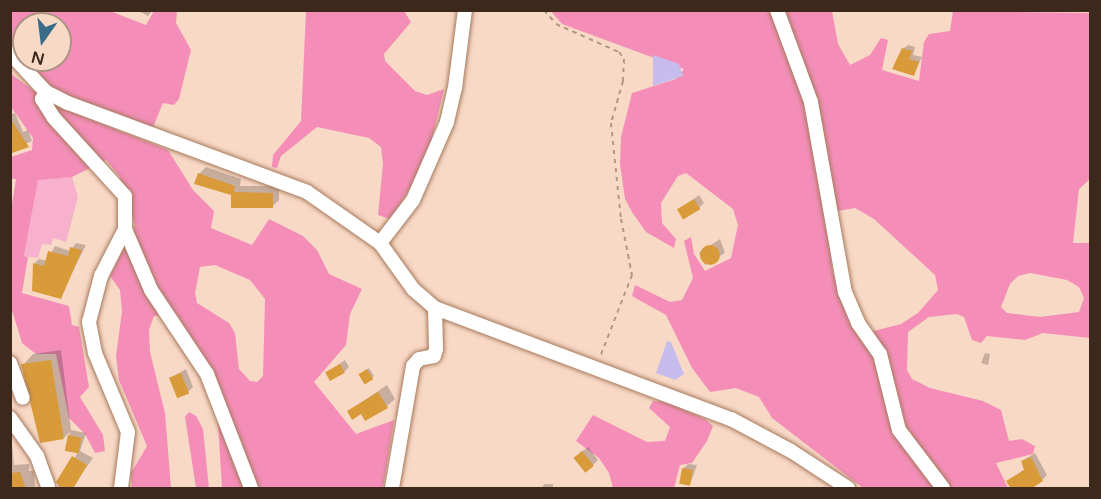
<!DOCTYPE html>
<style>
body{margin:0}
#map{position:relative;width:1101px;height:499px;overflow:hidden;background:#f8d9c6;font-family:"Varela Round",sans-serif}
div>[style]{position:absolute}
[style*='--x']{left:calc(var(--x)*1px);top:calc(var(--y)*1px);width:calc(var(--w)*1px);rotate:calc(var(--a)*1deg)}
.green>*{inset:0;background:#f7b1cc}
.forest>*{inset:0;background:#f48eb8}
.water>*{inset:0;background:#c7bdec}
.shadow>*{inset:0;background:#0003}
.building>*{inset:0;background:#d99b3a;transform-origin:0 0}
.round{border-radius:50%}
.path>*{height:2px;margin-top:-1px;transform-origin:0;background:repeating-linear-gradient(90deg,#b29786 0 4.5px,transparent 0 9px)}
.roads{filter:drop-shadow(0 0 2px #a6795b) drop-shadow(0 0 2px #a6795b)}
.minor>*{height:14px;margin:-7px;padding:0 7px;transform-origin:7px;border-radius:7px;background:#fff}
span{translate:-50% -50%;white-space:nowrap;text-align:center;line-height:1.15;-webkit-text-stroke:4.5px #f8d9c6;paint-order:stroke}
.frame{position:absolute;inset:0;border:12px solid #3c291c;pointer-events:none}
.north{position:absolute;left:12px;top:12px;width:60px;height:60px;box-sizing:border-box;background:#f8d9c6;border:2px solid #ad9382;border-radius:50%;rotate:194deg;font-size:16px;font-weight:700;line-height:24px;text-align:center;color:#3c291c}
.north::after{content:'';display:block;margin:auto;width:21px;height:27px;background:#386c89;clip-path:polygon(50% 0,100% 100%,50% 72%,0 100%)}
</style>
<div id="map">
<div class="green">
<div style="clip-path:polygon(72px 177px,78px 197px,66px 242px,53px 238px,51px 245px,42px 244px,38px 258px,24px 256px,38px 179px)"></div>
</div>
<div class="forest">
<div style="clip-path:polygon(evenodd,550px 10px,832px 11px,838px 44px,850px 65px,870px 55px,881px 38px,888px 40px,882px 70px,919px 81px,924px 42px,929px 34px,950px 31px,953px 11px,1090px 13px,1090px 179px,1079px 189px,1073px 243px,1090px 243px,1090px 338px,1043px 333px,1025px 340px,987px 336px,981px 343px,972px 340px,964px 317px,957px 314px,929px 317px,908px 332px,907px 370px,912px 379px,930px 388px,983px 401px,1001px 410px,1009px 441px,1022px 439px,1035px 446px,1033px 454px,996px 463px,1008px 488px,863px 488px,772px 418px,759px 397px,736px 388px,710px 392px,692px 368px,666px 315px,632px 296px,635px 285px,670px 302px,682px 300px,693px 278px,684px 241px,691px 237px,694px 254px,705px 271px,731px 258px,738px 225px,733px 209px,686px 173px,678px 176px,661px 203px,662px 223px,676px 239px,674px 248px,646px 232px,632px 212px,625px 199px,620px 164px,621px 137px,632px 93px,676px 79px,684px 69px,562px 24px,550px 10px,855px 208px,874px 219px,935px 275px,938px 290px,918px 313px,901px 324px,862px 334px,841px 301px,832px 268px,826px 213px,855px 208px,550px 10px,1030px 273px,1067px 280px,1079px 287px,1084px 298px,1079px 312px,1040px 317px,1007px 313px,1001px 307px,1010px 284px,1018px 276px,1030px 273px)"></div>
<div style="clip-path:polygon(evenodd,10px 11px,110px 11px,146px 25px,154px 11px,177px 11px,176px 23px,191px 50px,179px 99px,174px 105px,163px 103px,153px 127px,82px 104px,33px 76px,11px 39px,10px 11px,24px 24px,60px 24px,60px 60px,24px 60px,24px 24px)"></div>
<div style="clip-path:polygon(306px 11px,404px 11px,411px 22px,384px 54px,385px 61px,415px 91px,427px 95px,444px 89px,426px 164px,390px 219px,378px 215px,383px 164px,381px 147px,369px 138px,317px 127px,281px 156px,277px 168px,272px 167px,273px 155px,301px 121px)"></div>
<div style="clip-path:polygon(evenodd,11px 74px,52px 104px,168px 150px,193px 190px,214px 211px,211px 228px,252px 245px,269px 219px,303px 236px,317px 250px,329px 274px,362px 289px,350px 314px,346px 345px,314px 382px,356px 434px,394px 420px,383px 488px,222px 488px,218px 424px,230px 417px,173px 314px,154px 316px,149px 330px,150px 352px,165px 413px,171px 488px,132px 488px,131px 473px,147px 446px,119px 380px,116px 356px,122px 311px,120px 290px,110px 276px,135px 225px,120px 177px,106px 160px,72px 177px,38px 180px,24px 256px,28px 257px,22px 293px,69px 306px,72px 325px,79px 327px,89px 387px,80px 397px,103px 435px,105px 451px,95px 453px,85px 434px,69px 418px,56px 354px,36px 354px,22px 343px,11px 307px,10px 217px,16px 179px,11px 179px,11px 157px,32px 150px,33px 138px,11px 107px,11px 74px,215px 265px,250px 280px,265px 299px,263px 376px,257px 382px,250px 381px,239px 369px,235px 333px,229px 323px,197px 303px,195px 293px,200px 267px,215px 265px)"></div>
<div style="clip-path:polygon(653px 401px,666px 402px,705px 419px,713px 426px,707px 441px,692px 463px,680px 465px,674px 488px,613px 488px,609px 473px,599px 458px,576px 441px,593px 415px,647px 442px,665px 441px,670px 427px,649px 408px)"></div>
<div style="clip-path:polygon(189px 412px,196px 416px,203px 429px,209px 488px,196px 488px,185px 417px)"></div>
</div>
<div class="water">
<div style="clip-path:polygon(653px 55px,679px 64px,683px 76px,653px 86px)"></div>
<div style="clip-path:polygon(667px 341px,671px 342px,684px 374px,675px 380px,656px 373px)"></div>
</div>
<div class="shadow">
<div style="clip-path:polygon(137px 10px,153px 10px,148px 16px)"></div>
<div style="clip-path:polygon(908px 45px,915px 47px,913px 55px,922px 57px,914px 74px,903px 49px)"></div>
<div style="clip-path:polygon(15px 113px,23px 132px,28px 130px,32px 141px,10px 151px,10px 114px)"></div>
<div style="clip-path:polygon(206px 167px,241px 179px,240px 186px,279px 186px,279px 200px,272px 207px,232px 194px,199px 174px)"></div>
<div style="clip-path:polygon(699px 195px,704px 203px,699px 208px,679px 210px)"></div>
<div style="clip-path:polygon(720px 239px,725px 253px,705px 265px,699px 253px)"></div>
<div style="clip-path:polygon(76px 243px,86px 245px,60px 297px,35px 263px,39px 259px,47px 261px,55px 246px,70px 251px)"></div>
<div style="clip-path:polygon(61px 350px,71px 430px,86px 433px,80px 451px,93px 458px,72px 488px,57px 488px,78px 452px,66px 450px,70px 432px,64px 438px,23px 365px,33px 354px)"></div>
<div style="clip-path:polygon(985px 353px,990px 354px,988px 365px,981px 363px)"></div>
<div style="clip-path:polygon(345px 360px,349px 367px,344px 372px,327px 373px)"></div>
<div style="clip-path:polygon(369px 368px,374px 376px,372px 378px,362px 373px)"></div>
<div style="clip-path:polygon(186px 369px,193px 387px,188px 392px,170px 378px)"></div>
<div style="clip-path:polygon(387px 385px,395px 399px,387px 406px,349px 411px)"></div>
<div style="clip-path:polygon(10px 422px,14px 465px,29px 464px,29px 471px,34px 471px,35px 488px,10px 488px)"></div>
<div style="clip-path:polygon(588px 447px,598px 460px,593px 465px,580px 453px)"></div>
<div style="clip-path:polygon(1035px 453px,1047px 475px,1042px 480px,1008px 481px,1025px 469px,1022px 461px)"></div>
<div style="clip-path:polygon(688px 464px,697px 465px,690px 484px,683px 469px)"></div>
<div style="clip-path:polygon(545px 484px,553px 484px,553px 488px,541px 488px)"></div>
</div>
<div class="building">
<div style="clip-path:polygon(902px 48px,912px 51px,909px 59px,919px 62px,914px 76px,892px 69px)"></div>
<div style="clip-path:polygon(10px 118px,29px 147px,12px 153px,10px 148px)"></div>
<div style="clip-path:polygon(198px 173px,235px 186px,234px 192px,273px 193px,273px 208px,231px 208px,231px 195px,194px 184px)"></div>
<div style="left:694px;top:199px;width:12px;height:20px;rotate:59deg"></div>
<div class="round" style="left:700px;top:245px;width:20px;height:20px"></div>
<div style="clip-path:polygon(70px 247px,82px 250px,61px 299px,32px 291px,33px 263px,44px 266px,48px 251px,68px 256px)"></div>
<div style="clip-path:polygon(51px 360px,64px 439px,40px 443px,21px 364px)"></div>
<div style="left:340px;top:364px;width:10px;height:17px;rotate:61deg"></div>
<div style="left:367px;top:369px;width:12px;height:10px;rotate:59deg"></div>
<div style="left:181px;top:373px;width:22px;height:13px;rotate:68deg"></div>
<div style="clip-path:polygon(378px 392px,388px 408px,365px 421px,361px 414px,352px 420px,347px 411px)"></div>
<div style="left:68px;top:435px;width:14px;height:16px;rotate:12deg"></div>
<div style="left:582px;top:451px;width:19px;height:11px;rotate:51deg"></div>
<div style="clip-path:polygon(72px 456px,87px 465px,73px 489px,62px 489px,56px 482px)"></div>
<div style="clip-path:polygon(1031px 457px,1043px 481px,1031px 489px,1011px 489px,1006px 481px,1024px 470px,1021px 461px)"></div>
<div style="left:682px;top:468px;width:11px;height:16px;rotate:10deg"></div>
<div style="clip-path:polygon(20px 472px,26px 489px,10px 489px,10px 473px)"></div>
</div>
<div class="path">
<div style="--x:544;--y:10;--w:18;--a:49"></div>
<div style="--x:556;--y:24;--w:69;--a:24"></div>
<div style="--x:619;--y:52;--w:9;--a:54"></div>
<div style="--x:624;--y:59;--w:22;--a:93"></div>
<div style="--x:623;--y:81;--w:44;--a:105.9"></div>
<div style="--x:611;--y:123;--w:97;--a:84.1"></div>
<div style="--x:621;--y:219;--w:57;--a:78.9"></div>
<div style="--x:632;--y:275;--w:88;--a:111.3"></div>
</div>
<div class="roads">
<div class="minor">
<div style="--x:777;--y:10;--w:98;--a:69.7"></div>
<div style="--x:811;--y:102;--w:193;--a:79.9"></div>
<div style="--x:845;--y:292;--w:34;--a:67"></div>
<div style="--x:858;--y:323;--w:38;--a:55"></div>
<div style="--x:880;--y:354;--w:78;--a:76"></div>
<div style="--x:899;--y:430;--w:73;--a:52.8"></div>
<div style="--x:10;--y:53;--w:53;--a:47.3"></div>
<div style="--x:46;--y:92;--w:25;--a:27"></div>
<div style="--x:68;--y:103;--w:255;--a:20.4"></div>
<div style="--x:307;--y:192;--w:89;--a:34.9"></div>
<div style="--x:380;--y:243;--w:57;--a:54.3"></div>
<div style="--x:413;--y:289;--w:29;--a:41"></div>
<div style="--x:435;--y:308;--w:316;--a:20.6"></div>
<div style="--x:731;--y:419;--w:68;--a:28.1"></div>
<div style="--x:791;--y:451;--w:68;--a:33"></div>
<div style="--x:46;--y:92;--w:8;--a:120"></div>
<div style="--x:42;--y:99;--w:22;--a:58"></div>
<div style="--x:54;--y:118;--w:105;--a:47.7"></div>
<div style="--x:125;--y:196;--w:33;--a:90"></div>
<div style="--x:125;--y:229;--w:66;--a:66.9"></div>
<div style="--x:151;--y:290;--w:101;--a:56.3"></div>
<div style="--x:207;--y:374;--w:122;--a:68.9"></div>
<div style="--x:380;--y:243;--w:54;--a:-52.5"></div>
<div style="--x:413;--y:200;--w:85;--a:-66.4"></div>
<div style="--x:447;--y:122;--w:35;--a:-77"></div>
<div style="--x:455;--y:88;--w:79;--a:-82.7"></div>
<div style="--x:10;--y:363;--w:37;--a:70"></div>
<div style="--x:10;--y:418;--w:47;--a:54.6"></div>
<div style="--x:37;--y:456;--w:32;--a:70"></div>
<div style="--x:121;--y:488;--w:56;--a:-82.9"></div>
<div style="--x:128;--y:432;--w:86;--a:-112.7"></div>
<div style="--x:95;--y:353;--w:32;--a:-101"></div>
<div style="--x:89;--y:322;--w:48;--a:-75.4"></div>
<div style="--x:101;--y:276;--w:53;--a:-62.9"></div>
<div style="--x:392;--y:488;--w:124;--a:-80.2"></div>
<div style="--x:413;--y:366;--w:9;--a:-49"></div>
<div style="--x:419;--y:359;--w:15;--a:-11"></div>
<div style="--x:434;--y:356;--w:7;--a:-74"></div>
<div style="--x:436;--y:349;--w:41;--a:-91.4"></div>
</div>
</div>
<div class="frame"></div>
<div class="north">N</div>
</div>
